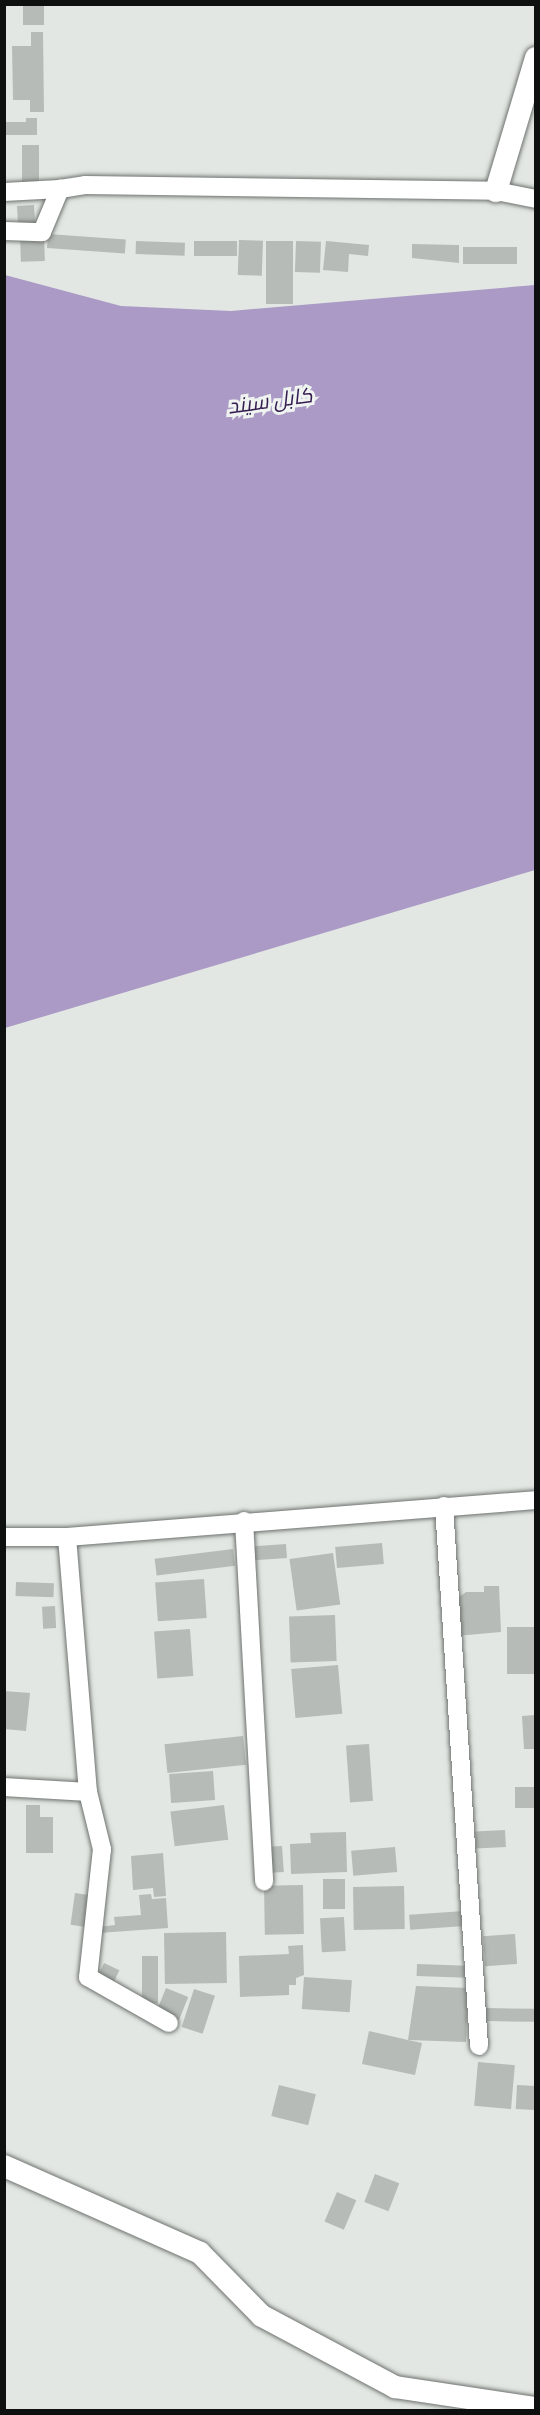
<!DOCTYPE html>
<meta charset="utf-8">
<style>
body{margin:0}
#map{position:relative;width:540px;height:2415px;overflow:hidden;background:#e2e7e3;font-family:"Roboto Condensed",Cairo,sans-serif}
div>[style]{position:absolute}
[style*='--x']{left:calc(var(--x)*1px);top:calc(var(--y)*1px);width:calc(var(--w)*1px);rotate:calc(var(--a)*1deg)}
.water>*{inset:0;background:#aa9ac5}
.building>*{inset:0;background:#b6bbb7;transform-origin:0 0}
.roads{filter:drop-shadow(0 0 2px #6e726f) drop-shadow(0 0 2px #6e726f)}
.minor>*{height:18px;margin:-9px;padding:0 9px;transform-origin:9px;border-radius:9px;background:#fff}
.tertiary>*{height:22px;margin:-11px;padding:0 11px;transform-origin:11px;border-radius:11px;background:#fff}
span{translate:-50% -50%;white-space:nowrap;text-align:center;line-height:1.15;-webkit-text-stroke:6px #eff4f0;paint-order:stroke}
.water-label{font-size:21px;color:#351d52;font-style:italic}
.frame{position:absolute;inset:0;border:6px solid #0e100f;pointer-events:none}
</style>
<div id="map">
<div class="water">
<div style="clip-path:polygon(5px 275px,121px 306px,231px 311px,535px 285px,535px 870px,5px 1028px)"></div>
</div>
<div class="building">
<div style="left:23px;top:4px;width:21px;height:21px"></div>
<div style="clip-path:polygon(31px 32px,43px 32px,44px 112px,30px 112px,30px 100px,13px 100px,12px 46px,31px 46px)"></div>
<div style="clip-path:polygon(26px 118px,37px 118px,37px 135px,4px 135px,4px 122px,26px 122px)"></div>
<div style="left:22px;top:145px;width:17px;height:40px"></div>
<div style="left:34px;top:205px;width:18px;height:17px;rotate:87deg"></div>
<div style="left:48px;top:234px;width:78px;height:14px;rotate:4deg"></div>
<div style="left:44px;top:236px;width:25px;height:24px;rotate:88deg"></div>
<div style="left:239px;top:240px;width:24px;height:35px;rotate:2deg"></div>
<div style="left:136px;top:241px;width:49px;height:13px;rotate:2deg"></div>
<div style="left:194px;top:241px;width:43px;height:15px"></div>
<div style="left:266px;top:241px;width:27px;height:63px"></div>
<div style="left:296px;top:241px;width:25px;height:31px;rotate:2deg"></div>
<div style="clip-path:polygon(326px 241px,369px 245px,368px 256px,349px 254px,348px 272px,323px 270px)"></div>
<div style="clip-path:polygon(412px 244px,459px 245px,459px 263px,412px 258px)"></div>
<div style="left:517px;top:247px;width:17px;height:54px;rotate:90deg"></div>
<div style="left:382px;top:1543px;width:21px;height:47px;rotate:85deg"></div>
<div style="left:286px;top:1544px;width:14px;height:33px;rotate:86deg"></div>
<div style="left:233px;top:1549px;width:17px;height:79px;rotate:83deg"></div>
<div style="left:333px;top:1553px;width:52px;height:44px;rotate:82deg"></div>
<div style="left:204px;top:1579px;width:39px;height:49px;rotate:86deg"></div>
<div style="left:16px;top:1582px;width:38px;height:14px;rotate:2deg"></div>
<div style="clip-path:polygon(484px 1586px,499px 1586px,501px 1632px,456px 1636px,458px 1598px,466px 1592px,484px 1592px)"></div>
<div style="left:55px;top:1606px;width:22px;height:13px;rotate:87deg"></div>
<div style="left:335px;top:1615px;width:46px;height:46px;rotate:88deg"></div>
<div style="left:536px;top:1627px;width:47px;height:29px;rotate:90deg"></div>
<div style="left:190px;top:1629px;width:47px;height:36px;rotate:86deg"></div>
<div style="left:338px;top:1665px;width:49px;height:47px;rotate:85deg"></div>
<div style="clip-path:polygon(4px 1691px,30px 1693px,26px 1731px,4px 1729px)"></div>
<div style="clip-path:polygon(536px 1715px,536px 1749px,524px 1749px,522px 1716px)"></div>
<div style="left:243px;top:1736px;width:29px;height:79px;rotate:84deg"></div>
<div style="left:369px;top:1744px;width:57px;height:23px;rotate:86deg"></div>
<div style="left:213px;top:1771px;width:29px;height:44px;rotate:86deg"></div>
<div style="left:536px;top:1787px;width:21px;height:21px;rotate:90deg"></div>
<div style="clip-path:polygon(26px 1805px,40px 1805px,40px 1817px,53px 1817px,53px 1853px,26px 1853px)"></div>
<div style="left:224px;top:1805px;width:35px;height:54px;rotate:83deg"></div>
<div style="left:505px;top:1830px;width:17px;height:30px;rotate:87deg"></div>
<div style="clip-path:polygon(346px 1832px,347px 1872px,291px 1874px,290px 1844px,311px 1843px,310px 1833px)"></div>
<div style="left:282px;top:1846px;width:26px;height:12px;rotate:86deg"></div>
<div style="left:395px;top:1847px;width:25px;height:44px;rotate:85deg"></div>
<div style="clip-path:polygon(163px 1853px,166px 1896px,154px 1897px,153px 1888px,133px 1890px,131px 1856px)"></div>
<div style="left:323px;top:1879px;width:22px;height:30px"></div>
<div style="left:303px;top:1885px;width:49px;height:39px;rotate:89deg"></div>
<div style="left:404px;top:1886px;width:43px;height:51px;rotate:89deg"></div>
<div style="left:75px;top:1893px;width:14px;height:32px;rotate:8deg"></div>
<div style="clip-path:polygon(151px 1894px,152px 1899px,166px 1898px,168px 1928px,99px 1933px,99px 1927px,115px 1925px,114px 1917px,141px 1915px,139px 1895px)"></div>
<div style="left:464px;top:1911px;width:15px;height:55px;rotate:86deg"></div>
<div style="left:344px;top:1917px;width:34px;height:24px;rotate:87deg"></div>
<div style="left:226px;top:1932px;width:51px;height:62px;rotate:89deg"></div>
<div style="left:515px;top:1934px;width:30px;height:32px;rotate:86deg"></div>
<div style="clip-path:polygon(303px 1945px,304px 1975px,296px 1978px,296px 1985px,289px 1985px,289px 1995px,240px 1997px,239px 1956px,289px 1954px,288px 1946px)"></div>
<div style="left:142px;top:1956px;width:16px;height:47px"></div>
<div style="left:104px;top:1963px;width:17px;height:17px;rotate:25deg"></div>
<div style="left:417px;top:1964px;width:50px;height:12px;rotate:2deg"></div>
<div style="left:304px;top:1977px;width:48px;height:32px;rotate:4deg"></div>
<div style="clip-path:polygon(416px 1986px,468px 1988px,466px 2042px,408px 2040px,422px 2043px,415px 2075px,362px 2064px,369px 2031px,408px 2040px)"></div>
<div style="left:166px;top:1988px;width:24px;height:25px;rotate:22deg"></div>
<div style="left:194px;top:1989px;width:22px;height:40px;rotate:18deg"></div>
<div style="left:486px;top:2008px;width:50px;height:13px;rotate:1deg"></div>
<div style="left:478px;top:2062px;width:37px;height:44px;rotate:5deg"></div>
<div style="left:279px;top:2085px;width:38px;height:32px;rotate:14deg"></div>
<div style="left:517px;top:2085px;width:19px;height:24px;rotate:3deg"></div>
<div style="left:375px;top:2174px;width:26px;height:30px;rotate:21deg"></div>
<div style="left:337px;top:2192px;width:21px;height:32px;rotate:23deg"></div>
</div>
<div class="roads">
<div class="minor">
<div style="--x:4;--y:192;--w:56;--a:-3.1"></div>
<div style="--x:4;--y:231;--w:38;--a:2"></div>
<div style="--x:42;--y:232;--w:47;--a:-67.3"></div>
<div style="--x:60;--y:189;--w:25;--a:-9"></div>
<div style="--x:85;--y:185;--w:411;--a:0.8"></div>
<div style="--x:496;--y:191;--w:41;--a:11.3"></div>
<div style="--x:444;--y:1506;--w:541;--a:86.29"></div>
<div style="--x:244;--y:1521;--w:361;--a:86.8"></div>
<div style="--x:4;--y:1537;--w:63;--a:0"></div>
<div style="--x:67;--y:1537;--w:470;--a:-4.5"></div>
<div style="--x:67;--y:1537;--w:256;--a:85.3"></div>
<div style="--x:88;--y:1792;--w:59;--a:76.2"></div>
<div style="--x:102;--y:1849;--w:129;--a:96.2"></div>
<div style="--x:88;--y:1977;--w:93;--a:29.6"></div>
<div style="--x:4;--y:1787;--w:84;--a:3.4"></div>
</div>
<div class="tertiary">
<div style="--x:496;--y:191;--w:139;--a:-73.3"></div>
<div style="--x:4;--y:2166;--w:214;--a:23.9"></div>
<div style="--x:200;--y:2253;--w:88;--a:45.5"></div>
<div style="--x:262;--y:2316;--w:151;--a:28.1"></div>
<div style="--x:395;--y:2387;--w:143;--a:8.5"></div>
</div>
</div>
<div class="water-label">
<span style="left:270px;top:401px;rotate:-8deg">کابل سيند</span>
</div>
<div class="frame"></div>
</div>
